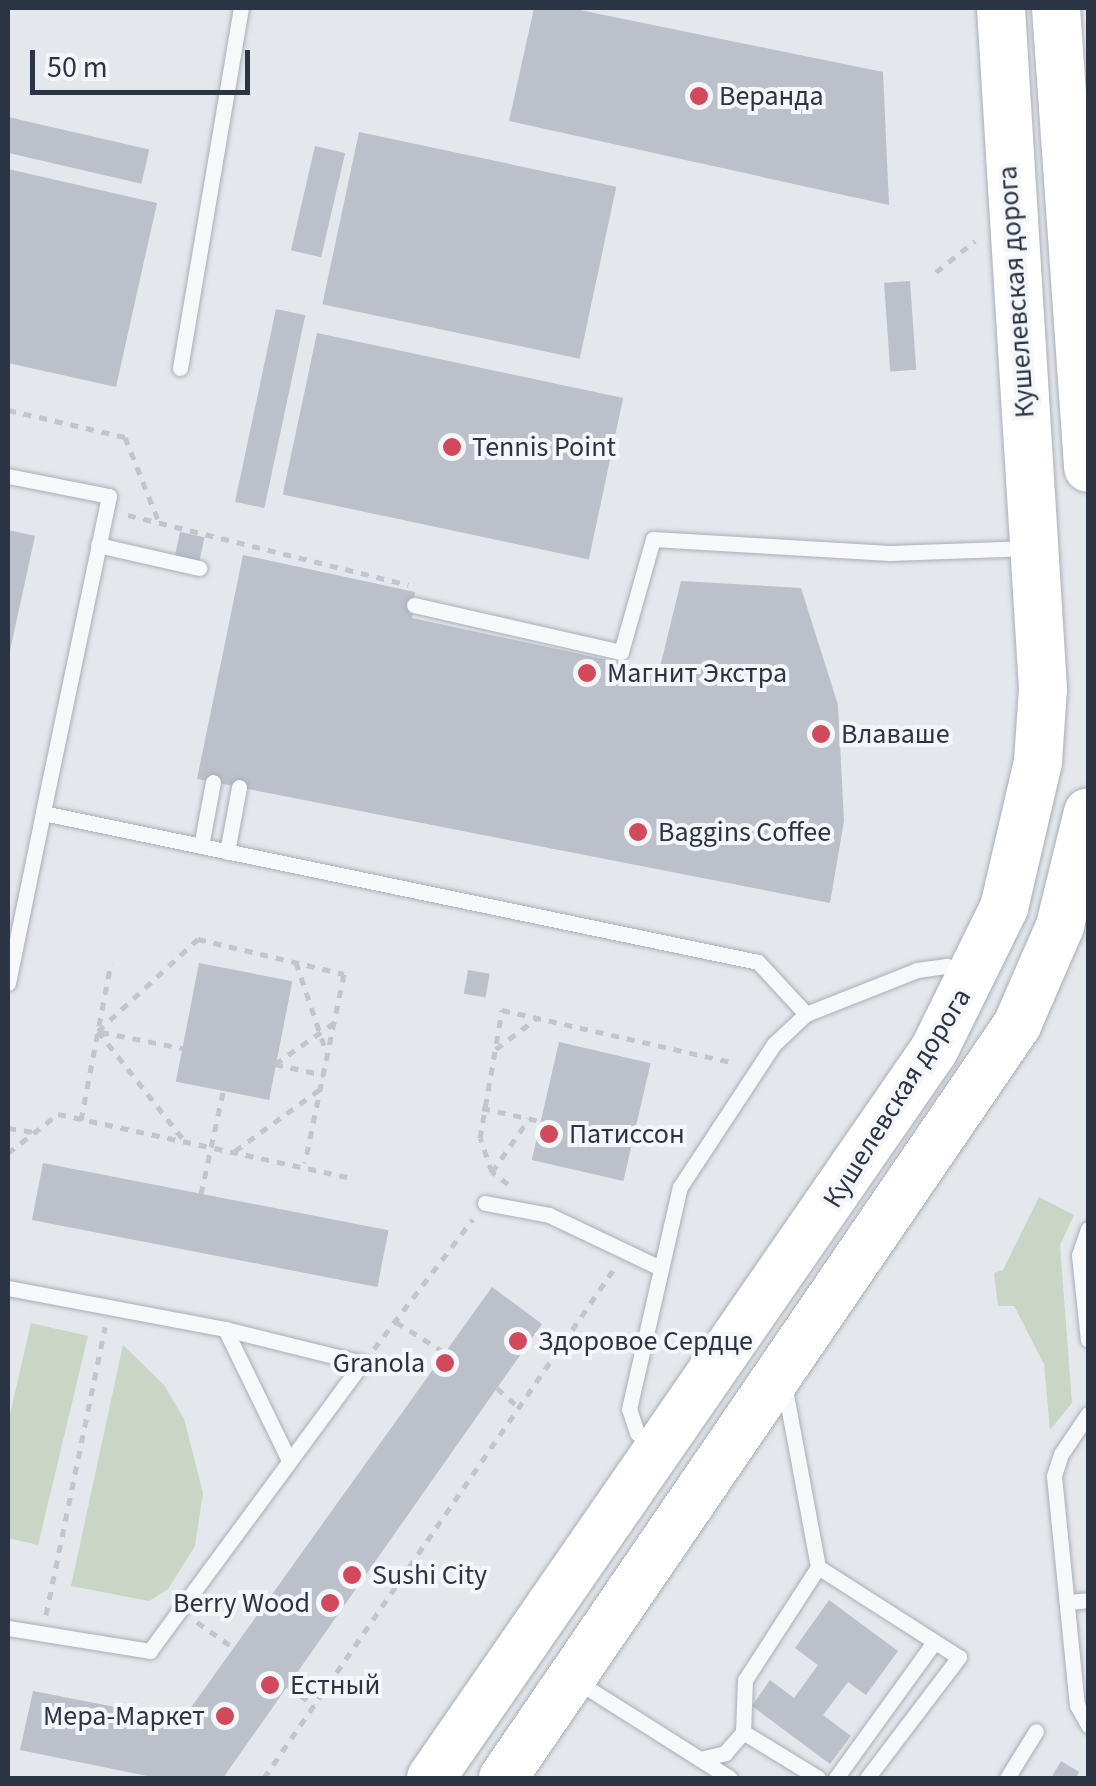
<!DOCTYPE html>
<meta charset="utf-8">
<style>
body{margin:0}
#map{position:relative;width:1096px;height:1786px;overflow:hidden;background:#e4e7ec;font-family:"Source Sans 3",sans-serif}
div>[style]{position:absolute}
[style*='--x']{left:calc(var(--x)*1px);top:calc(var(--y)*1px);width:calc(var(--w)*1px);rotate:calc(var(--a)*1deg)}
.green>*{inset:0;background:#c9d6c5}
.building>*{inset:0;background:#bbc0ca;transform-origin:0 0}
.path>*{height:5px;margin-top:-2.5px;transform-origin:0;background:repeating-linear-gradient(90deg,#c2c5cb 0 8px,transparent 0 16px)}
.roads{filter:drop-shadow(0 0 2px #a9aeb7) drop-shadow(0 0 2px #a9aeb7)}
.service>*{height:15px;margin:-7.5px;padding:0 7.5px;transform-origin:7.5px;border-radius:7.5px;background:#f7f8fa}
.primary>*{height:48px;margin:-24px;padding:0 24px;transform-origin:24px;border-radius:24px;background:#fff}
.dots>*{width:28px;height:28px;translate:-50% -50%;box-sizing:border-box;border:5px solid #f4f6f9;border-radius:50%}
span{translate:-50% -50%;white-space:nowrap;text-align:center;line-height:1.15;-webkit-text-stroke:8px #f4f6f9;paint-order:stroke}
.poi-label{font-size:28px;color:#2b3445}
.left{translate:0 -50%;text-align:left}
.right{translate:-100% -50%;text-align:right}
.street-label{font-size:28px;color:#2b3445}
.frame{position:absolute;inset:0;border:10px solid #2b3445;pointer-events:none}
.scale{position:absolute;left:30px;top:50px;width:220px;height:45px;box-sizing:border-box;border:5px solid #2b3445;border-top:0;padding-left:12px;font-size:30px;line-height:35px;white-space:nowrap;color:#2b3445;-webkit-text-stroke:8px #f4f6f9;paint-order:stroke}
</style>
<div id="map">
<div class="green">
<div style="clip-path:polygon(1039px 1197px,1074px 1215px,1060px 1245px,1072px 1403px,1050px 1430px,1044px 1364px,1014px 1306px,998px 1306px,994px 1273px,1003px 1270px)"></div>
<div style="clip-path:polygon(31px 1323px,88px 1336px,38px 1545px,8px 1538px,8px 1423px)"></div>
<div style="clip-path:polygon(123px 1345px,164px 1385px,184px 1419px,203px 1493px,195px 1546px,168px 1589px,149px 1601px,71px 1586px)"></div>
</div>
<div class="building">
<div style="clip-path:polygon(534px 8px,570px 8px,883px 72px,889px 205px,509px 121px)"></div>
<div style="left:8px;top:117px;width:145px;height:35px;rotate:13deg"></div>
<div style="left:359px;top:132px;width:263px;height:176px;rotate:12deg"></div>
<div style="left:315px;top:146px;width:31px;height:107px;rotate:13deg"></div>
<div style="clip-path:polygon(8px 169px,157px 203px,116px 387px,8px 363px)"></div>
<div style="left:910px;top:281px;width:89px;height:26px;rotate:86deg"></div>
<div style="left:276px;top:309px;width:30px;height:197px;rotate:12deg"></div>
<div style="left:317px;top:333px;width:313px;height:165px;rotate:12deg"></div>
<div style="clip-path:polygon(8px 530px,35px 536px,9px 655px,8px 655px)"></div>
<div style="left:180px;top:532px;width:25px;height:24px;rotate:12deg"></div>
<div style="clip-path:polygon(243px 555px,415px 592px,412px 618px,659px 671px,681px 581px,801px 588px,838px 705px,844px 821px,830px 903px,197px 779px)"></div>
<div style="left:199px;top:963px;width:95px;height:121px;rotate:11deg"></div>
<div style="left:468px;top:970px;width:22px;height:24px;rotate:10deg"></div>
<div style="left:559px;top:1042px;width:94px;height:121px;rotate:13deg"></div>
<div style="left:43px;top:1163px;width:352px;height:58px;rotate:11deg"></div>
<div style="clip-path:polygon(492px 1287px,542px 1324px,223px 1778px,157px 1778px,20px 1750px,33px 1691px,182px 1720px)"></div>
<div style="clip-path:polygon(829px 1600px,898px 1651px,866px 1695px,848px 1682px,823px 1715px,851px 1736px,830px 1764px,752px 1706px,770px 1680px,794px 1698px,818px 1665px,795px 1648px)"></div>
<div style="clip-path:polygon(1061px 1761px,1079px 1772px,1076px 1778px,1051px 1778px)"></div>
</div>
<div class="path">
<div style="--x:936;--y:272;--w:50;--a:-38.5"></div>
<div style="--x:8;--y:410;--w:120;--a:13"></div>
<div style="--x:125;--y:437;--w:89;--a:68.3"></div>
<div style="--x:128;--y:515;--w:289;--a:14"></div>
<div style="--x:296;--y:962;--w:97;--a:71.4"></div>
<div style="--x:98;--y:1031;--w:136;--a:-42.6"></div>
<div style="--x:198;--y:939;--w:150;--a:13.5"></div>
<div style="--x:344;--y:974;--w:193;--a:101.7"></div>
<div style="--x:98;--y:1031;--w:137;--a:51.8"></div>
<div style="--x:101;--y:1032;--w:83;--a:11.2"></div>
<div style="--x:496;--y:1049;--w:51;--a:-37.1"></div>
<div style="--x:275;--y:1064;--w:72;--a:-34.8"></div>
<div style="--x:275;--y:1064;--w:50;--a:12.7"></div>
<div style="--x:482;--y:1108;--w:59;--a:12.6"></div>
<div style="--x:81;--y:1120;--w:160;--a:-79.2"></div>
<div style="--x:8;--y:1128;--w:26;--a:9"></div>
<div style="--x:235;--y:1151;--w:104;--a:-36"></div>
<div style="--x:8;--y:1153;--w:63;--a:-38"></div>
<div style="--x:58;--y:1114;--w:297;--a:12.3"></div>
<div style="--x:492;--y:1172;--w:65;--a:-55.1"></div>
<div style="--x:508;--y:1184;--w:20;--a:-143"></div>
<div style="--x:492;--y:1172;--w:36;--a:-109"></div>
<div style="--x:480;--y:1138;--w:130;--a:-80.2"></div>
<div style="--x:502;--y:1010;--w:235;--a:12.8"></div>
<div style="--x:201;--y:1194;--w:104;--a:-77.8"></div>
<div style="--x:396;--y:1322;--w:57;--a:32"></div>
<div style="--x:374;--y:1349;--w:163;--a:-52.7"></div>
<div style="--x:497;--y:1388;--w:30;--a:42"></div>
<div style="--x:46;--y:1615;--w:294;--a:-78.4"></div>
<div style="--x:197;--y:1622;--w:42;--a:35.2"></div>
<div style="--x:288;--y:1685;--w:33;--a:39"></div>
<div style="--x:264;--y:1778;--w:618;--a:-55.49"></div>
</div>
<div class="roads">
<div class="service">
<div style="--x:180;--y:368;--w:365;--a:-80.4"></div>
<div style="--x:8;--y:476;--w:103;--a:11.2"></div>
<div style="--x:109;--y:496;--w:324;--a:101.8"></div>
<div style="--x:98;--y:545;--w:104;--a:12.8"></div>
<div style="--x:414;--y:605;--w:212;--a:12.8"></div>
<div style="--x:621;--y:652;--w:117;--a:-74.2"></div>
<div style="--x:653;--y:539;--w:237;--a:3.4"></div>
<div style="--x:890;--y:553;--w:141;--a:-2"></div>
<div style="--x:201;--y:846;--w:65;--a:-79.4"></div>
<div style="--x:227;--y:852;--w:66;--a:-79.5"></div>
<div style="--x:8;--y:983;--w:174;--a:-78.4"></div>
<div style="--x:43;--y:813;--w:730;--a:11.77"></div>
<div style="--x:758;--y:962;--w:71;--a:47.3"></div>
<div style="--x:485;--y:1203;--w:65;--a:10.6"></div>
<div style="--x:549;--y:1215;--w:121;--a:25.5"></div>
<div style="--x:1088;--y:1229;--w:28;--a:109"></div>
<div style="--x:1079;--y:1255;--w:85;--a:84"></div>
<div style="--x:8;--y:1288;--w:221;--a:10.7"></div>
<div style="--x:225;--y:1329;--w:141;--a:13.9"></div>
<div style="--x:362;--y:1363;--w:358;--a:126.4"></div>
<div style="--x:150;--y:1651;--w:144;--a:-170.8"></div>
<div style="--x:225;--y:1329;--w:146;--a:64"></div>
<div style="--x:1088;--y:1414;--w:48;--a:124"></div>
<div style="--x:1061;--y:1454;--w:23;--a:108"></div>
<div style="--x:1054;--y:1476;--w:230;--a:84.3"></div>
<div style="--x:1077;--y:1705;--w:23;--a:61"></div>
<div style="--x:652;--y:1445;--w:19;--a:-141"></div>
<div style="--x:637;--y:1433;--w:25;--a:-108"></div>
<div style="--x:629;--y:1409;--w:228;--a:-77.1"></div>
<div style="--x:680;--y:1187;--w:171;--a:-56.7"></div>
<div style="--x:774;--y:1044;--w:44;--a:-43.2"></div>
<div style="--x:806;--y:1014;--w:119;--a:-21.6"></div>
<div style="--x:917;--y:970;--w:30;--a:-8"></div>
<div style="--x:947;--y:966;--w:19;--a:21"></div>
<div style="--x:818;--y:1567;--w:167;--a:32.6"></div>
<div style="--x:959;--y:1657;--w:152;--a:127.2"></div>
<div style="--x:1067;--y:1602;--w:21;--a:-5"></div>
<div style="--x:575;--y:1680;--w:183;--a:32.3"></div>
<div style="--x:743;--y:1732;--w:88;--a:31.5"></div>
<div style="--x:700;--y:1759;--w:26;--a:-13"></div>
<div style="--x:725;--y:1753;--w:28;--a:-49"></div>
<div style="--x:743;--y:1732;--w:52;--a:-87.8"></div>
<div style="--x:745;--y:1680;--w:135;--a:-57.1"></div>
<div style="--x:818;--y:1567;--w:186;--a:-100.5"></div>
<div style="--x:836;--y:1778;--w:168;--a:-54.2"></div>
<div style="--x:1007;--y:1778;--w:55;--a:-58.3"></div>
</div>
<div class="primary">
<div style="--x:1056;--y:8;--w:461;--a:86"></div>
<div style="--x:431;--y:1778;--w:885;--a:-55.36"></div>
<div style="--x:934;--y:1050;--w:158;--a:-63.8"></div>
<div style="--x:1004;--y:908;--w:150;--a:-76.9"></div>
<div style="--x:1038;--y:762;--w:73;--a:-86.1"></div>
<div style="--x:1043;--y:689;--w:682;--a:-93.53"></div>
<div style="--x:503;--y:1778;--w:912;--a:-55.68"></div>
<div style="--x:1017;--y:1025;--w:108;--a:-66.5"></div>
<div style="--x:1060;--y:926;--w:117;--a:-76.2"></div>
</div>
</div>
<div class="dots">
<div style="left:699px;top:96px;background:#d1495b"></div>
<div style="left:452px;top:447px;background:#d1495b"></div>
<div style="left:587px;top:673px;background:#d1495b"></div>
<div style="left:821px;top:734px;background:#d1495b"></div>
<div style="left:638px;top:832px;background:#d1495b"></div>
<div style="left:549px;top:1134px;background:#d1495b"></div>
<div style="left:518px;top:1341px;background:#d1495b"></div>
<div style="left:445px;top:1363px;background:#d1495b"></div>
<div style="left:352px;top:1575px;background:#d1495b"></div>
<div style="left:330px;top:1603px;background:#d1495b"></div>
<div style="left:270px;top:1685px;background:#d1495b"></div>
<div style="left:225px;top:1716px;background:#d1495b"></div>
</div>
<div class="poi-label">
<span class="left" style="left:719px;top:96px">Веранда</span>
<span class="left" style="left:472px;top:447px">Tennis Point</span>
<span class="left" style="left:607px;top:673px">Магнит Экстра</span>
<span class="left" style="left:841px;top:734px">Влаваше</span>
<span class="left" style="left:658px;top:832px">Baggins Coffee</span>
<span class="left" style="left:569px;top:1134px">Патиссон</span>
<span class="left" style="left:538px;top:1341px">Здоровое Сердце</span>
<span class="right" style="left:425px;top:1363px">Granola</span>
<span class="left" style="left:372px;top:1575px">Sushi City</span>
<span class="right" style="left:310px;top:1603px">Berry Wood</span>
<span class="left" style="left:290px;top:1685px">Естный</span>
<span class="right" style="left:205px;top:1716px">Мера-Маркет</span>
</div>
<div class="street-label">
<span style="left:1016px;top:292px;rotate:-94deg">Кушелевская дорога</span>
<span style="left:897px;top:1098px;rotate:-58deg">Кушелевская дорога</span>
</div>
<div class="frame"></div>
<div class="scale">50 m</div>
</div>
